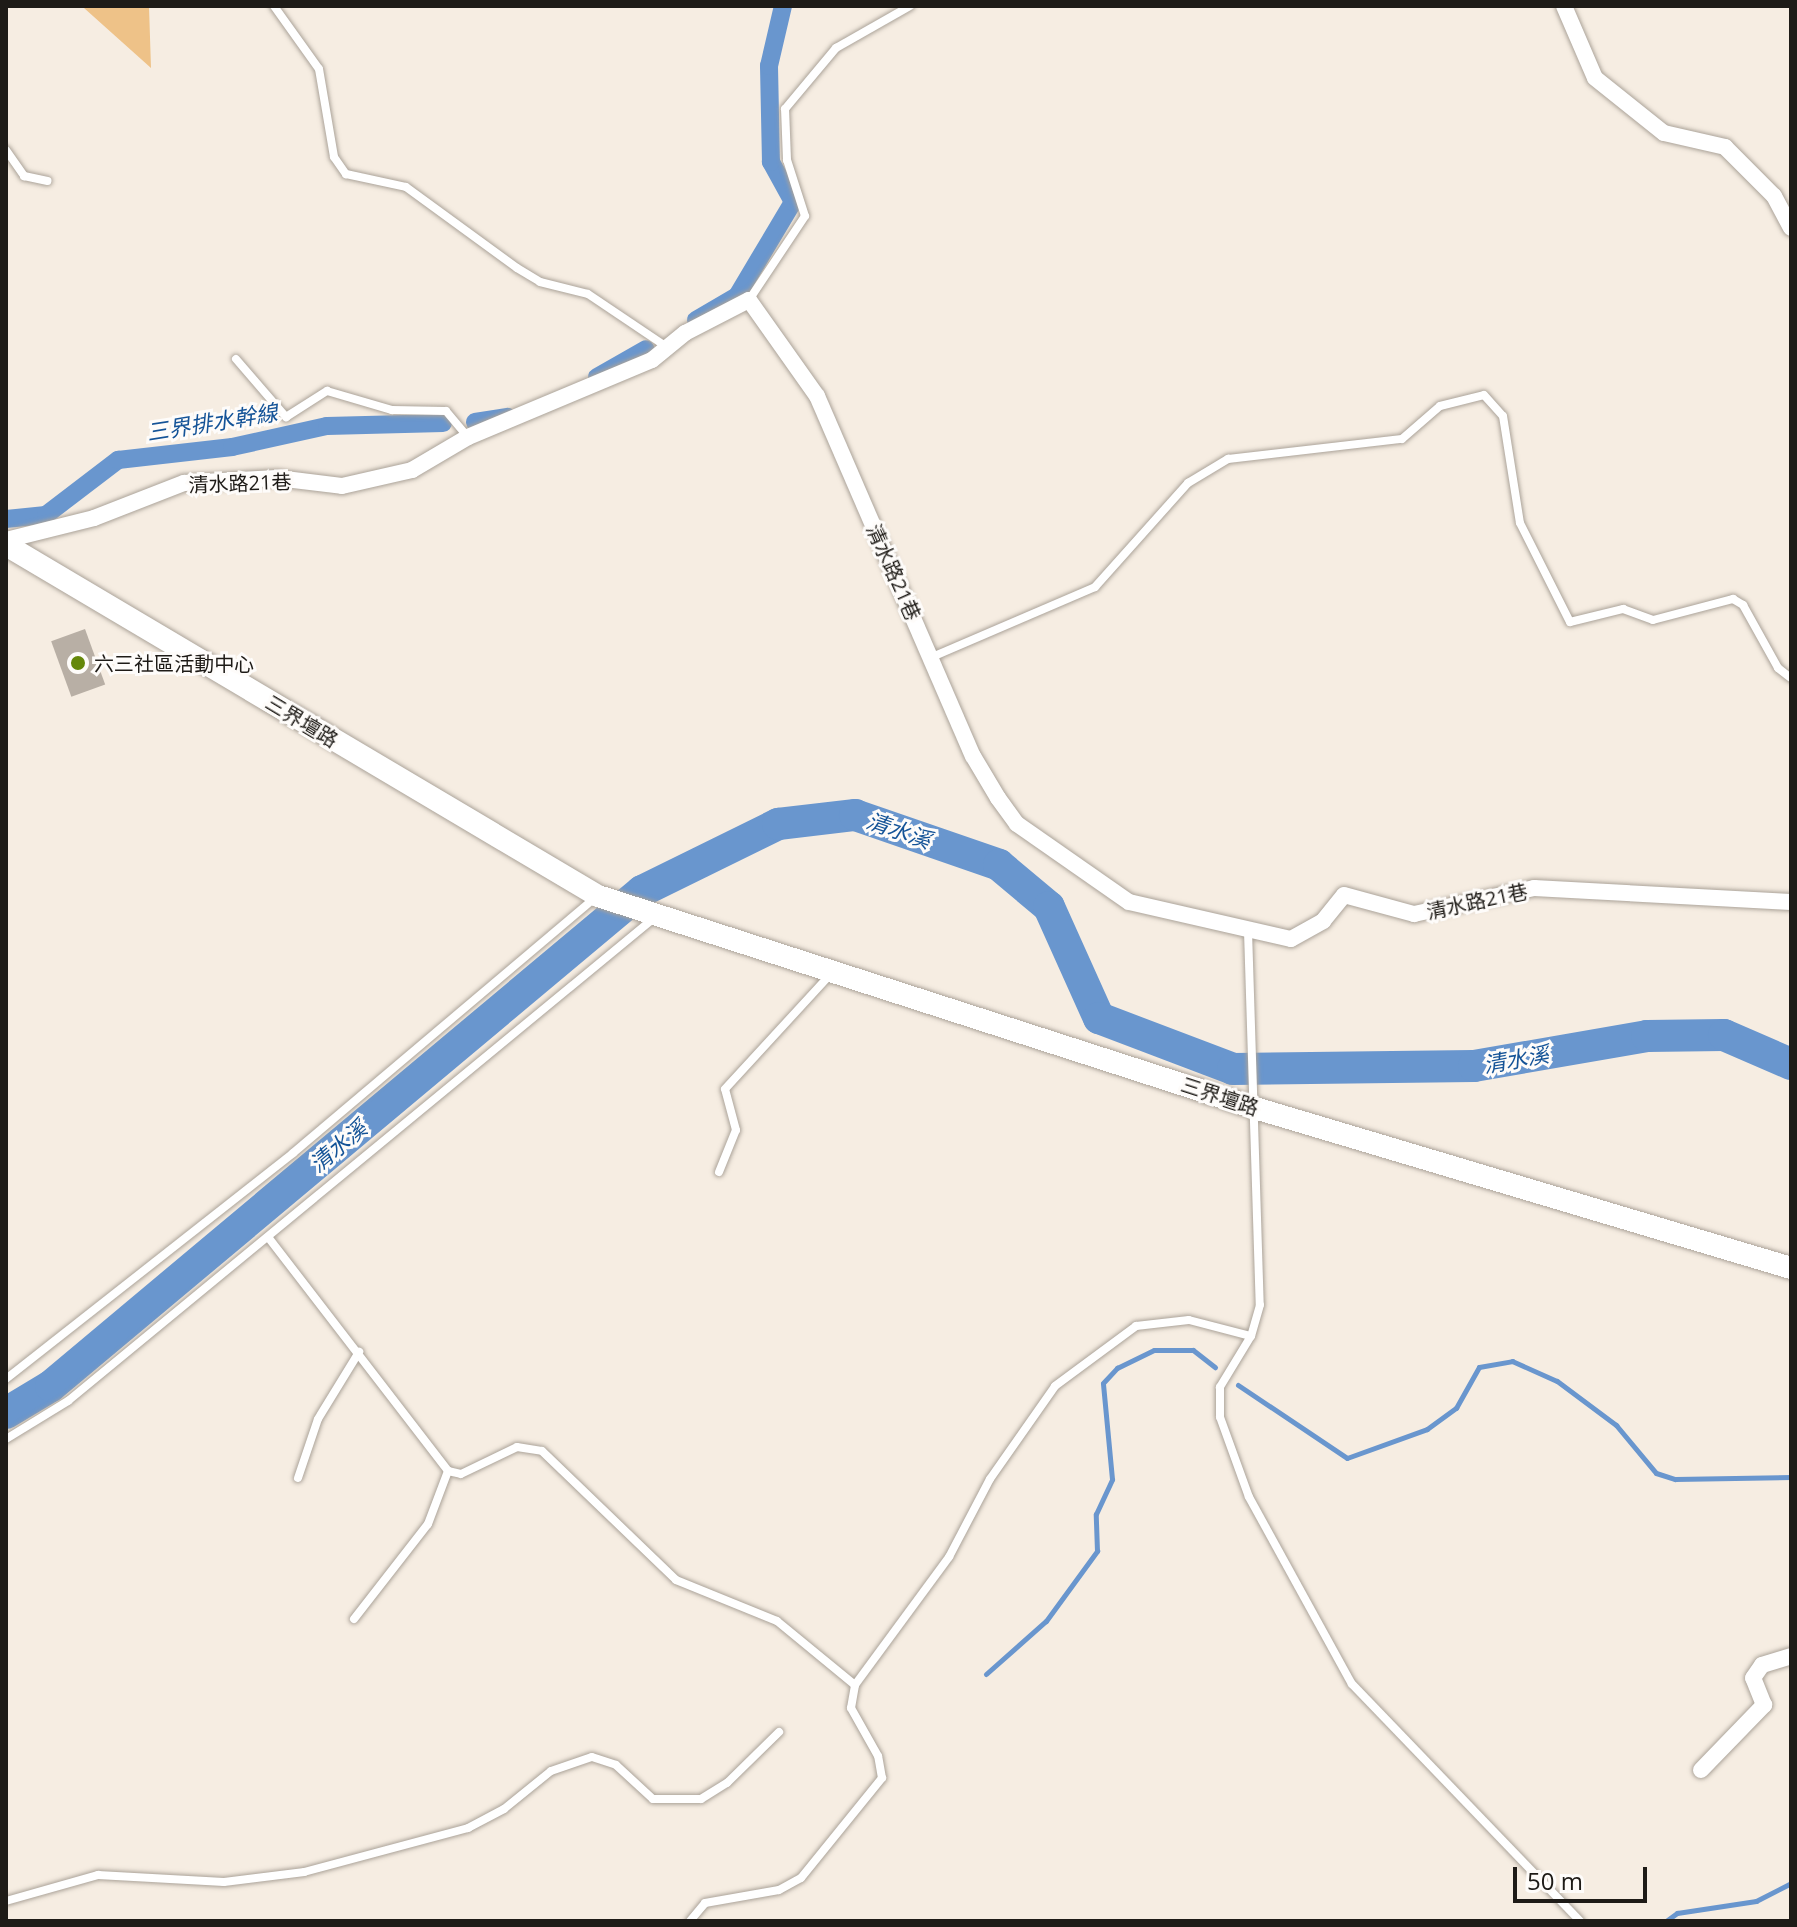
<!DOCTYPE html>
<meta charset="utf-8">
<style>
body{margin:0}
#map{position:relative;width:1797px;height:1927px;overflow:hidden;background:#f6ede2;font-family:"Open Sans","Noto Sans TC",sans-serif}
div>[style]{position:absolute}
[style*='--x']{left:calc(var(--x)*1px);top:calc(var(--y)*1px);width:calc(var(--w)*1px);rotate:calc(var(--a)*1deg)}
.green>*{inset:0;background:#eec288}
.stream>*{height:5px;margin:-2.5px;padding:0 2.5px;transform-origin:2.5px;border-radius:2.5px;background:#6996ce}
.canal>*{height:18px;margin:-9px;padding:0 9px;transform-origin:9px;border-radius:9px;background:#6996ce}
.river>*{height:32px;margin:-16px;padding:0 16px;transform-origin:16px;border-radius:16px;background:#6996ce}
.building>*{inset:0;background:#b8afa5;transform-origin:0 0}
.roads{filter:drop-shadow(0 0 2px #aba399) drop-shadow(0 0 2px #aba399)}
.lane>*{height:8px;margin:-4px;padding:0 4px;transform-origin:4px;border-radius:4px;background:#fff}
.street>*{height:16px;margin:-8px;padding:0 8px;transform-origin:8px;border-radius:8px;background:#fff}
.secondary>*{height:22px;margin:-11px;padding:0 11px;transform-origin:11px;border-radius:11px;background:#fff}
.dots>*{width:22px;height:22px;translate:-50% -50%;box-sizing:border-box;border:4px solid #fefcfa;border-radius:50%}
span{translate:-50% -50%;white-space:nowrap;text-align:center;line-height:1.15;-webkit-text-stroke:6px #fefcfa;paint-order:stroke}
.street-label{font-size:20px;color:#1e1b17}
.poi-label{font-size:20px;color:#1e1b17}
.left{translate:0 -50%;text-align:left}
.water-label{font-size:22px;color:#145397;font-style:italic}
.frame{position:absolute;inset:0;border:8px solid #1e1b17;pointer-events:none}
.scale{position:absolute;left:1513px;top:1867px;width:134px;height:36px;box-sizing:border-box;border:4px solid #1e1b17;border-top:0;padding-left:10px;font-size:24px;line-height:28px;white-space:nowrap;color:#1e1b17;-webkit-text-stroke:6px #fefcfa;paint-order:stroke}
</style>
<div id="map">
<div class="green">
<div style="clip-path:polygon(79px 6px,149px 6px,151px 68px,84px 8px)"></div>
</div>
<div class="stream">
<div style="--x:1238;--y:1385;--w:131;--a:33.8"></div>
<div style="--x:1347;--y:1458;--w:85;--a:-19.9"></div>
<div style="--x:1427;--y:1429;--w:36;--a:-36"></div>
<div style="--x:1456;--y:1408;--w:47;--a:-60.7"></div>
<div style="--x:1479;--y:1367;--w:34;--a:-10"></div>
<div style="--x:1512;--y:1361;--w:49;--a:24"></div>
<div style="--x:1557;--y:1381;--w:74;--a:36.7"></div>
<div style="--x:1616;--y:1425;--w:62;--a:50.2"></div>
<div style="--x:1656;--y:1473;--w:20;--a:18"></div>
<div style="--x:1675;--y:1479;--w:116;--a:-1"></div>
<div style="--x:986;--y:1674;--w:80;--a:-41.5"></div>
<div style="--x:1046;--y:1621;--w:87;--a:-53.9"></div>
<div style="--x:1097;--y:1551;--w:37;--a:-92"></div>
<div style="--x:1096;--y:1514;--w:38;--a:-65"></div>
<div style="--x:1112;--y:1479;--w:96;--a:-95.4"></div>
<div style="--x:1103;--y:1383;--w:21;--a:-47"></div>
<div style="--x:1117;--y:1368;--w:41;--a:-25.9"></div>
<div style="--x:1154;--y:1350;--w:39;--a:0"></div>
<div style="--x:1193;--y:1350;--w:28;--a:38"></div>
<div style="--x:1666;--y:1921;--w:14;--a:-36"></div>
<div style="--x:1677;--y:1913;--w:80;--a:-8.6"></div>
<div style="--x:1756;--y:1901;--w:39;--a:-27"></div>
</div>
<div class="canal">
<div style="--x:696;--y:320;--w:48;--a:-30.3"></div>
<div style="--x:737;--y:296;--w:109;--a:-59.2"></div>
<div style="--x:793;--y:202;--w:46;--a:-118.8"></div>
<div style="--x:771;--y:162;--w:96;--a:-91.2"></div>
<div style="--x:769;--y:66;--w:62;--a:-76.9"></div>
<div style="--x:597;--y:377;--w:56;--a:-29.7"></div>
<div style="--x:475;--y:422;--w:33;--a:-9"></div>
<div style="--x:6;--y:519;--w:40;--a:-5.7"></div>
<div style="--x:46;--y:515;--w:91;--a:-37.4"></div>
<div style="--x:118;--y:460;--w:115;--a:-6.5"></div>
<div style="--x:232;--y:447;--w:97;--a:-12.5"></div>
<div style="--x:327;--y:426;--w:116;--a:-1.5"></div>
</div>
<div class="river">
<div style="--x:6;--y:1413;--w:52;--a:-31"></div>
<div style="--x:51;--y:1386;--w:771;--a:-39.95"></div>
<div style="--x:642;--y:891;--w:152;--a:-26.2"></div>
<div style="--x:778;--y:824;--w:78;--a:-6.7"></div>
<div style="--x:855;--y:815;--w:152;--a:19.1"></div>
<div style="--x:999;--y:865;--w:65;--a:40"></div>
<div style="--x:1049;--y:907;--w:122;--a:65.8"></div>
<div style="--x:1099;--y:1018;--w:143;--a:20.8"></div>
<div style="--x:1233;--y:1069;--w:241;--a:-0.7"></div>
<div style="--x:1474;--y:1066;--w:176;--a:-9.8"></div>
<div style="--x:1647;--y:1036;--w:77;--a:-0.7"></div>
<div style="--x:1724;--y:1035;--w:73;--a:23.4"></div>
</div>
<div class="building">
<div style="left:85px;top:629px;width:59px;height:36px;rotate:70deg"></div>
</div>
<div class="roads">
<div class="lane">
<div style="--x:274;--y:6;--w:77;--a:54.5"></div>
<div style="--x:319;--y:69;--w:89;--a:80.3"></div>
<div style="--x:334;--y:157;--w:21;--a:55"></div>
<div style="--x:346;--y:174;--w:61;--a:12.2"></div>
<div style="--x:406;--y:187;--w:137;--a:36.1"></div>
<div style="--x:517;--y:268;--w:27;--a:31"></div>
<div style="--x:540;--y:282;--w:49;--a:14"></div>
<div style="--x:588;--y:294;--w:95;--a:33.9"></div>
<div style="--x:6;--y:150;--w:32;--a:55"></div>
<div style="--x:24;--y:176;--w:24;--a:12"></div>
<div style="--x:749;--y:300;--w:101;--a:-56.3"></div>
<div style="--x:805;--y:216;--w:59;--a:-107.8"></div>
<div style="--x:787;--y:160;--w:51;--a:-92.2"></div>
<div style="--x:785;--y:109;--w:80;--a:-50.1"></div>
<div style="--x:836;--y:48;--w:85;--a:-29.6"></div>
<div style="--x:236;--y:359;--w:77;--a:49.2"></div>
<div style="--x:286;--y:417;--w:49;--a:-32.4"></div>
<div style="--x:327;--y:391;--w:68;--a:16.3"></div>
<div style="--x:392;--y:410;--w:54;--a:1.1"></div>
<div style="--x:446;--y:411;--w:34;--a:50"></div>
<div style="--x:932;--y:657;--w:177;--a:-23.2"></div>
<div style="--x:1095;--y:587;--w:140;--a:-48.2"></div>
<div style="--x:1188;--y:483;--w:47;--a:-31"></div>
<div style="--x:1228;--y:459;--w:175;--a:-6.6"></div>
<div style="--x:1402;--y:439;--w:50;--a:-41"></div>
<div style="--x:1440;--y:406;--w:45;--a:-14"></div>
<div style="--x:1484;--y:395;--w:28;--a:48"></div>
<div style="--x:1503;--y:416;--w:108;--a:81"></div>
<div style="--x:1520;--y:523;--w:111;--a:63.2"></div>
<div style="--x:1570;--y:622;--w:55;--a:-13.8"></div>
<div style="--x:1623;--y:609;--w:32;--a:20"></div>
<div style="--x:1653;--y:620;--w:83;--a:-14.7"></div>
<div style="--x:1733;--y:599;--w:12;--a:31"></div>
<div style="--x:1743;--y:605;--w:72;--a:60.9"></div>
<div style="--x:1778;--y:668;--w:16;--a:38"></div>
<div style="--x:1248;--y:931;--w:374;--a:88.2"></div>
<div style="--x:1260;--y:1305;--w:32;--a:106"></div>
<div style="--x:1251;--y:1336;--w:60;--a:121.3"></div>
<div style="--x:1220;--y:1387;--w:30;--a:90"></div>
<div style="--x:1220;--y:1417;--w:85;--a:70.1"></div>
<div style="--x:1249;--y:1497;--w:213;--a:61.2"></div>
<div style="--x:1352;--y:1684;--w:329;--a:46.1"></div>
<div style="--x:719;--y:1172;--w:45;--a:-68"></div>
<div style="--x:736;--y:1130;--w:42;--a:-105"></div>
<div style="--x:725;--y:1089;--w:155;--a:-47.4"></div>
<div style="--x:268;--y:1237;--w:295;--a:52.4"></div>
<div style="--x:448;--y:1471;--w:13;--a:13"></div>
<div style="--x:461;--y:1474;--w:62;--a:-25.7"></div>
<div style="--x:517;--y:1447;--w:25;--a:9"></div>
<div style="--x:542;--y:1451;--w:186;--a:43.9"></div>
<div style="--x:676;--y:1580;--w:109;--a:22.1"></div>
<div style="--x:777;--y:1621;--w:101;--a:39.4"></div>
<div style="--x:6;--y:1379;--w:365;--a:-38.2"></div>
<div style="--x:293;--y:1153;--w:398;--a:-40.2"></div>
<div style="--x:6;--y:1439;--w:73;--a:-31.5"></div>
<div style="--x:68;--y:1401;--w:758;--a:-39.49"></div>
<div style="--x:298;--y:1478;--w:62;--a:-71.3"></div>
<div style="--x:318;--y:1419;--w:79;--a:-58.5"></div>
<div style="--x:354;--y:1619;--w:120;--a:-52.1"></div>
<div style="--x:428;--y:1524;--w:57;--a:-69.3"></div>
<div style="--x:6;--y:1901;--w:96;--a:-15.8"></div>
<div style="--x:98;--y:1875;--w:126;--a:3.2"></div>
<div style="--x:224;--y:1882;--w:81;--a:-7.1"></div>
<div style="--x:304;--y:1872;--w:170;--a:-15"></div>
<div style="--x:468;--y:1828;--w:41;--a:-27.8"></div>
<div style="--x:504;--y:1809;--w:60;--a:-39"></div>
<div style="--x:551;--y:1771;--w:43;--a:-18.9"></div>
<div style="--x:592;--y:1757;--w:25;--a:18"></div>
<div style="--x:616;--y:1765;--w:50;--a:42.6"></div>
<div style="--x:653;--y:1799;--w:48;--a:0"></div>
<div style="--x:701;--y:1799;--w:31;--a:-32"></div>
<div style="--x:727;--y:1783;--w:73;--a:-44.4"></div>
<div style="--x:690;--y:1921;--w:23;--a:-50"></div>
<div style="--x:705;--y:1903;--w:75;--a:-10"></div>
<div style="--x:779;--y:1890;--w:25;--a:-29"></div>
<div style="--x:801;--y:1878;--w:129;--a:-51"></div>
<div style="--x:882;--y:1778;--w:22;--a:-100"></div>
<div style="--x:878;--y:1756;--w:55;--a:-119.4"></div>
<div style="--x:851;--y:1708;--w:23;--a:-80"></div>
<div style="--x:855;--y:1685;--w:159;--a:-53.7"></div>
<div style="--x:949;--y:1557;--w:88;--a:-62.3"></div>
<div style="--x:990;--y:1479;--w:113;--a:-55"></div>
<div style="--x:1055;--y:1386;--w:101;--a:-36.5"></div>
<div style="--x:1136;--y:1326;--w:53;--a:-6.5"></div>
<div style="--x:1189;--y:1320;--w:64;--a:14.5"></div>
</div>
<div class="street">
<div style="--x:1564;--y:6;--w:78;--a:66.7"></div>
<div style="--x:1595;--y:78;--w:88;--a:38.6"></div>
<div style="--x:1664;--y:133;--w:63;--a:12.9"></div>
<div style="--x:1725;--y:147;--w:69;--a:45"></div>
<div style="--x:1774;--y:196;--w:36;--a:62"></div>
<div style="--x:6;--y:540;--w:91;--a:-14"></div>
<div style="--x:94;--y:518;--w:97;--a:-21.3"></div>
<div style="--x:184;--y:483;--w:93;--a:-3.1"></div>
<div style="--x:277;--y:478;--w:65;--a:7"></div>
<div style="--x:342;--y:486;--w:72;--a:-12.9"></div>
<div style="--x:412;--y:470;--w:65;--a:-30.5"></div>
<div style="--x:468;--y:437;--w:199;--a:-22.7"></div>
<div style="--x:652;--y:360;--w:43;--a:-39.3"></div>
<div style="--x:685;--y:333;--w:72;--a:-27.3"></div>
<div style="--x:749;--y:300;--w:118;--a:54.7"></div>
<div style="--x:817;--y:396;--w:392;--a:66.6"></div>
<div style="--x:973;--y:756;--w:49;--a:59.2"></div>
<div style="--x:998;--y:798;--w:32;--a:54"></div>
<div style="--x:1017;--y:824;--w:136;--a:34.9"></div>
<div style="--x:1129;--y:902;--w:166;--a:12.9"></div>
<div style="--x:1291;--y:939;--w:37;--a:-29"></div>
<div style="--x:1323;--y:921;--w:33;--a:-51"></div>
<div style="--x:1344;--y:895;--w:73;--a:15.2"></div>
<div style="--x:1414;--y:914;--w:123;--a:-12.2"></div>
<div style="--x:1534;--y:888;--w:257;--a:3.1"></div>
<div style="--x:1701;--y:1770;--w:91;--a:-45.9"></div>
<div style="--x:1764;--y:1705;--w:29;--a:-112"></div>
<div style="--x:1753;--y:1678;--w:16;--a:-55"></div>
<div style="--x:1762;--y:1665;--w:30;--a:-17"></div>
</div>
<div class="secondary">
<div style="--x:6;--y:545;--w:688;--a:30.66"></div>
<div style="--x:598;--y:896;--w:690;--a:17.88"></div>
<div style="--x:1255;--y:1108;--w:559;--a:16.62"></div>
</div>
</div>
<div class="dots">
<div style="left:78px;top:663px;background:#65880a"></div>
</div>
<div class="street-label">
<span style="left:240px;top:483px;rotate:-2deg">清水路21巷</span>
<span style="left:894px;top:572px;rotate:66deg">清水路21巷</span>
<span style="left:302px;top:721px;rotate:31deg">三界壇路</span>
<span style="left:1477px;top:901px;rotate:-12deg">清水路21巷</span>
<span style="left:1220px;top:1096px;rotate:18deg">三界壇路</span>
</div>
<div class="poi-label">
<span class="left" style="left:94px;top:663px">六三社區活動中心</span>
</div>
<div class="water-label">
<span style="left:212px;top:422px;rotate:-9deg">三界排水幹線</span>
<span style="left:899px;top:830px;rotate:19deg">清水溪</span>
<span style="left:1516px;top:1059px;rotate:-10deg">清水溪</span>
<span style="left:338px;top:1146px;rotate:-40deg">清水溪</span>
</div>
<div class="frame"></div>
<div class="scale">50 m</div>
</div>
